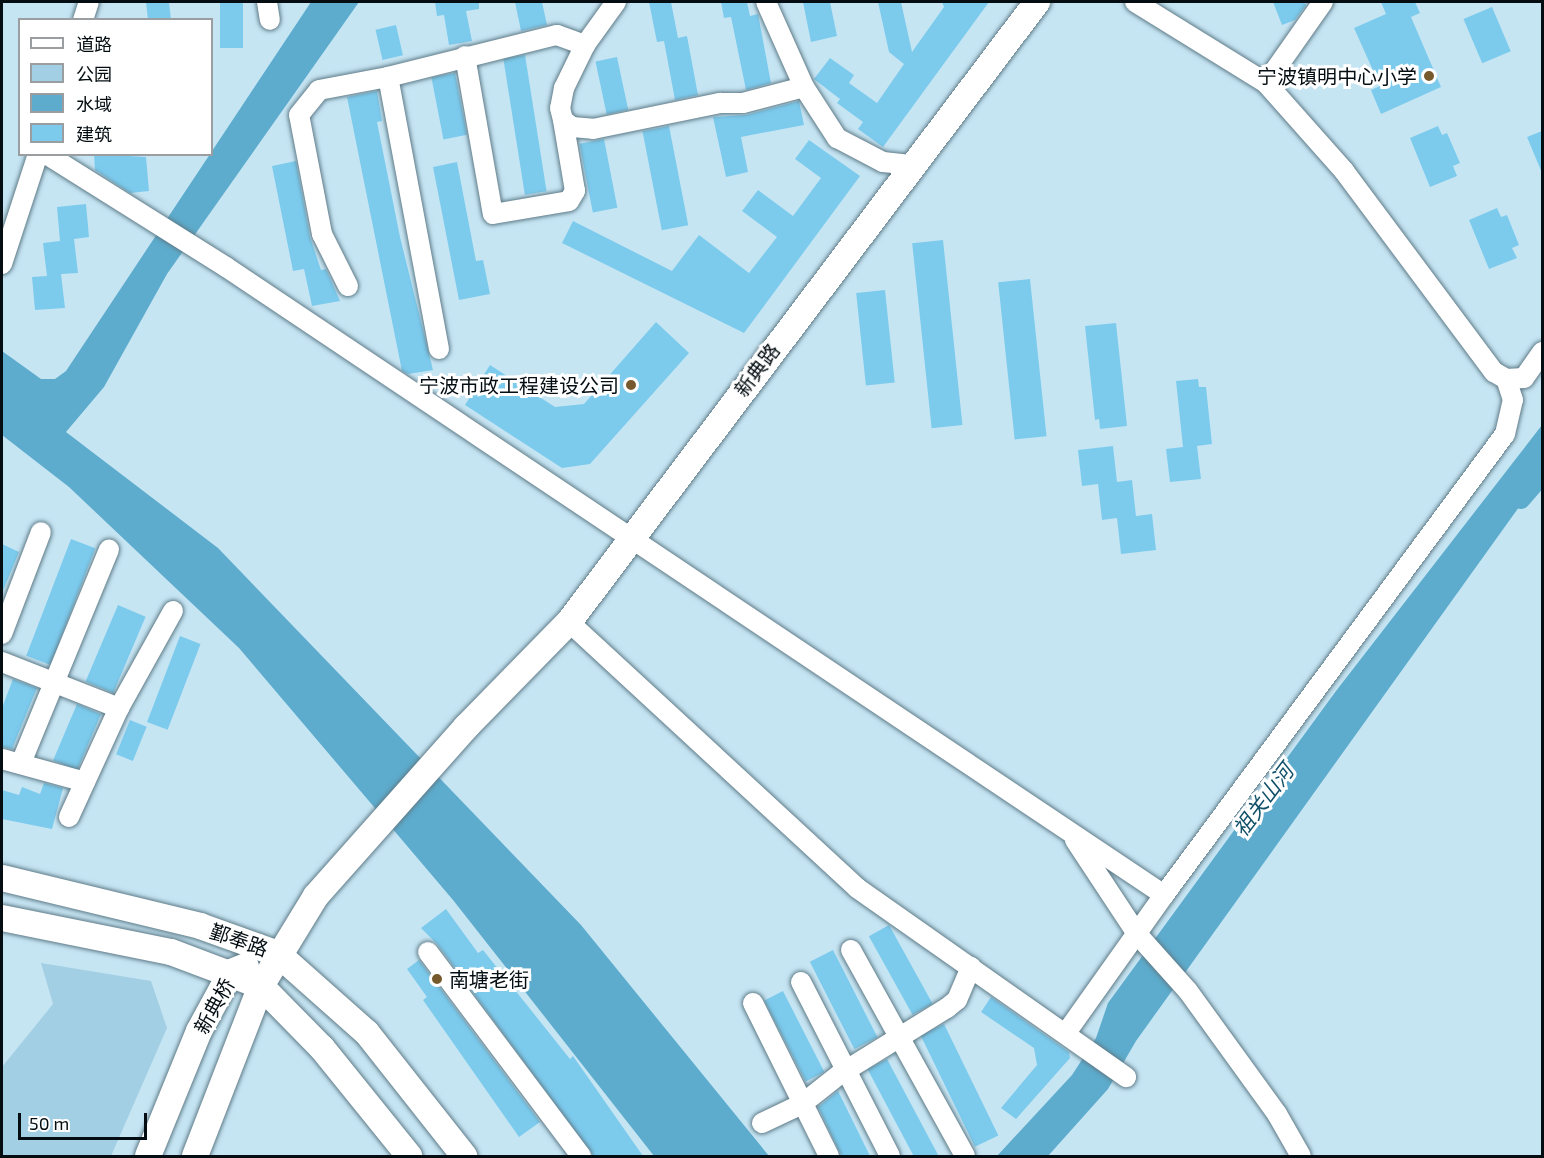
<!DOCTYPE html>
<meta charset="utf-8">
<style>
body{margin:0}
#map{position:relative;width:1544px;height:1158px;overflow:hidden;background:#c6e5f3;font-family:"Exo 2","Noto Sans SC",sans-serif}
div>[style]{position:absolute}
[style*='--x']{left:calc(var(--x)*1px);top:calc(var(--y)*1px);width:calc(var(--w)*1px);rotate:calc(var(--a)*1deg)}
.green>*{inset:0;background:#a2cfe4}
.water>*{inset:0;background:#5daccd}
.canal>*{height:18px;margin:-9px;padding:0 9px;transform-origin:9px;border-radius:9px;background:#5daccd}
.building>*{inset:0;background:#7ccbed;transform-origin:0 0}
.roads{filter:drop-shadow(0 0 2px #5f7b88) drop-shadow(0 0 2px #5f7b88)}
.minor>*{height:20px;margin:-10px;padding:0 10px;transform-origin:10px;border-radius:10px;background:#fff}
.major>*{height:26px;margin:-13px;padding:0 13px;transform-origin:13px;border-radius:13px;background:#fff}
.dots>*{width:16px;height:16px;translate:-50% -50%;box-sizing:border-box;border:3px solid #fff;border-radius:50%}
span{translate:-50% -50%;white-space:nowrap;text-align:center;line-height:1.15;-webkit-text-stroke:6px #fff;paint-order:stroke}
.poi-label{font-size:20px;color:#040d12}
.right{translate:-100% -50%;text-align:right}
.left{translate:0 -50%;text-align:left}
.street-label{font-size:20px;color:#040d12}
.water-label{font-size:21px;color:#105169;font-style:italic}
.frame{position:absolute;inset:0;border:3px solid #040d12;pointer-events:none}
.legend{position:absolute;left:18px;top:18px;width:195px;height:138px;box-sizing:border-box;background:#fff;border:2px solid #9b9ea0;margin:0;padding:8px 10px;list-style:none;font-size:18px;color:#040d12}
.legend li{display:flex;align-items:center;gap:12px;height:30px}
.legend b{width:30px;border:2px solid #9b9ea0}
.scale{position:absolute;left:18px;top:1113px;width:129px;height:27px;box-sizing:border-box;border:3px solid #040d12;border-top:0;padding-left:8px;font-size:18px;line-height:21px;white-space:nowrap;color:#040d12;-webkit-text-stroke:4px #fff;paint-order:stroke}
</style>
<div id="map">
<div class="green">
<div style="clip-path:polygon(41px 963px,151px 981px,167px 1028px,111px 1156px,2px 1156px,2px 1067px,53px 1004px)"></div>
</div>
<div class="water">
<div style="clip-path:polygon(311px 2px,359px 2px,167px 274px,104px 387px,66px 432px,218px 548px,581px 925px,769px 1156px,654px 1156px,453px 900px,239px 648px,69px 487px,2px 435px,2px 351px,41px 379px,55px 379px,66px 371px)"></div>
<div style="clip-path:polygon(1542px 425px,1542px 475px,1136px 1041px,1108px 1089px,1048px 1156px,997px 1156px,1072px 1075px,1096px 1038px,1108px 1003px,1336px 691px)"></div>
</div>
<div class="canal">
<div style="--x:1521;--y:500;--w:32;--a:-49"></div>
</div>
<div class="building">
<div style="clip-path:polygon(146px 2px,169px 2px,171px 20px,148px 20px)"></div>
<div style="left:220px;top:2px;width:23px;height:46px"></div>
<div style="clip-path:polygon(435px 2px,479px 2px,479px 9px,466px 11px,472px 41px,449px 45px,444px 15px,437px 16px)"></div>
<div style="clip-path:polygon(515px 2px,542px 2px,547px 25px,521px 31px)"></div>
<div style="clip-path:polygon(649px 2px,671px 2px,678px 38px,687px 36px,698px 95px,675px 100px,664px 41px,657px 42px)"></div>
<div style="clip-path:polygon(721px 2px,747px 2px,750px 16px,758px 14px,771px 83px,746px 90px,731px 17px,724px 18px)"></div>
<div style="clip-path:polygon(803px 2px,830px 2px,837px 36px,811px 42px)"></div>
<div style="clip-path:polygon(878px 2px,901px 2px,912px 52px,944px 7px,942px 2px,989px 2px,883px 147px,858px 129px,863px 122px,837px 103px,840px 99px,814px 79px,830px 58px,854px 75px,849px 83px,877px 103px,904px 64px,889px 52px)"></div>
<div style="clip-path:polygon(1273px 2px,1304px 2px,1306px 5px,1295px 20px,1282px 25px)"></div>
<div style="clip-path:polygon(1381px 2px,1415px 2px,1420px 13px,1411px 17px,1441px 87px,1381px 114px,1371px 90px,1380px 86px,1354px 28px,1386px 14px)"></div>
<div style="left:1492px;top:7px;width:48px;height:31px;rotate:67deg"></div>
<div style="left:396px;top:25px;width:31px;height:21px;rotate:77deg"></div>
<div style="left:525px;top:55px;width:138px;height:22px;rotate:81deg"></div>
<div style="left:617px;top:57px;width:54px;height:22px;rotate:78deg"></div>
<div style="left:455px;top:73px;width:63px;height:24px;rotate:79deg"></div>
<div style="clip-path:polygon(377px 91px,382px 121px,377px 122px,400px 237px,433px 370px,408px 374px,402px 371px,347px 97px)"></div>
<div style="clip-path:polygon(799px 101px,804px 125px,741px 137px,748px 172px,726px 177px,713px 117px,746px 115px)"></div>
<div style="left:669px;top:126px;width:101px;height:27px;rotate:79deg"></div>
<div style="clip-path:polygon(1438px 126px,1442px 135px,1447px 133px,1460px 163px,1453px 166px,1457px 176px,1430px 187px,1410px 138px)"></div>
<div style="clip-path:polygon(1542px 131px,1542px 173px,1527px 137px)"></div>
<div style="left:604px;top:139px;width:70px;height:25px;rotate:79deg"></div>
<div style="clip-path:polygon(809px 140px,860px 176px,744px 333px,562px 243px,573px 221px,672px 271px,699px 235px,749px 273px,777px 237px,742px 211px,758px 190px,793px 216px,821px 178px,795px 159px)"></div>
<div style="clip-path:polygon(94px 154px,146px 157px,149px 191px,130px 193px,95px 170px)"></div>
<div style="clip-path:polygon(296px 161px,310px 237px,321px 270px,326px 269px,340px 301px,312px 306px,304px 269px,293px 271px,272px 166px)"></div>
<div style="clip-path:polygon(457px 162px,476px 261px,483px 260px,490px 294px,459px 300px,433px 167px)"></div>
<div style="clip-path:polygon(86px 204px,89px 237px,74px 239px,78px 273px,61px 274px,65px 308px,35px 310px,32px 277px,47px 276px,43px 243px,60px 241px,57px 207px)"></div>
<div style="clip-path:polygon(1497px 208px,1501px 217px,1507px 215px,1519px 245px,1512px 248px,1517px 258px,1489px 269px,1469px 220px)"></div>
<div style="left:943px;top:240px;width:186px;height:31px;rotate:84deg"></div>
<div style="left:1030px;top:279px;width:158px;height:32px;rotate:84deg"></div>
<div style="left:885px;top:290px;width:93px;height:29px;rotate:84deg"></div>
<div style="clip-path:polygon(656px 322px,689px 353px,590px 464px,562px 468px,465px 405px,490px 365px,555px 407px,584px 404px)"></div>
<div style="clip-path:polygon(1116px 323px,1127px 426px,1100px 429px,1099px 419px,1095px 420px,1085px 326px)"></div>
<div style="clip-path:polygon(1198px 379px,1199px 387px,1206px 387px,1212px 444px,1197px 446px,1201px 479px,1170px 482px,1166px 449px,1183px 447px,1176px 381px)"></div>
<div style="clip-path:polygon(1113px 446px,1117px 482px,1132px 480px,1136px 516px,1152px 514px,1156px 550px,1121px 554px,1117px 518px,1102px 520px,1098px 484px,1082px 486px,1078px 450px)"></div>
<div style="left:71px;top:539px;width:26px;height:125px;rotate:21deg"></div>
<div style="clip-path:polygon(2px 544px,19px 552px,2px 593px)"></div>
<div style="left:118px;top:605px;width:30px;height:83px;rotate:23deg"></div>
<div style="left:180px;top:636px;width:22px;height:92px;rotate:21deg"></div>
<div style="clip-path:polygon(13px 679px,37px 688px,12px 749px,2px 747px,2px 708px)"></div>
<div style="left:77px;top:704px;width:26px;height:61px;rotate:23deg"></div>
<div style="left:130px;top:720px;width:18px;height:37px;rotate:22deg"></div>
<div style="clip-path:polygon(44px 783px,63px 788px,52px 829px,2px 819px,2px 790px,19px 795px,22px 787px,40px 794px)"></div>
<div style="clip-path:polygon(446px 909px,478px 953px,483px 950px,570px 1059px,573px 1056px,643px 1156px,593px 1156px,438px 945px,421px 928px)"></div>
<div style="left:889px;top:925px;width:90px;height:23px;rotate:61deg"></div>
<div style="left:833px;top:950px;width:98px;height:26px;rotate:63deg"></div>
<div style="clip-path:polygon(419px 960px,540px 1122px,519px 1137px,423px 1000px,427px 997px,407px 969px)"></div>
<div style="left:783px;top:991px;width:91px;height:21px;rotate:63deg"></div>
<div style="clip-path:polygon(991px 997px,1069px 1052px,1070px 1058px,1016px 1119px,1001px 1108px,1037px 1065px,1034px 1048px,981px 1012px)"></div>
<div style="left:944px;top:1024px;width:124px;height:26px;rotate:64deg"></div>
<div style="left:887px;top:1059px;width:110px;height:22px;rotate:62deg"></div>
<div style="clip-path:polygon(838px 1091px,870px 1156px,841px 1155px,818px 1107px)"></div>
</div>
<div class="roads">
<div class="minor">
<div style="--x:267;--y:2;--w:18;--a:81"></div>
<div style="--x:616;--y:2;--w:53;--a:125.8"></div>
<div style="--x:585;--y:45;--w:48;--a:116"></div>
<div style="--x:564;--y:88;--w:20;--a:101"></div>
<div style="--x:560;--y:108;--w:12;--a:76"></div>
<div style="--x:563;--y:120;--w:11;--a:38"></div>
<div style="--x:572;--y:127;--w:21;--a:5"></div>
<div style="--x:593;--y:129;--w:130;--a:-11.6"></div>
<div style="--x:720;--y:103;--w:23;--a:0"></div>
<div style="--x:743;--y:103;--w:63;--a:-14.7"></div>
<div style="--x:766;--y:2;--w:93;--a:65.9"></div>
<div style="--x:804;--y:87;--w:61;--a:57.1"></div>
<div style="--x:837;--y:138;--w:52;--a:27.6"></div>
<div style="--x:883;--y:162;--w:30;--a:6"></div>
<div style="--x:1135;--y:2;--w:154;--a:31.7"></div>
<div style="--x:1266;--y:83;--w:118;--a:48.4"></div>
<div style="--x:1344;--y:171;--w:251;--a:53.3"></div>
<div style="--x:1494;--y:372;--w:14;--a:30"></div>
<div style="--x:1506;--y:379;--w:18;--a:-3"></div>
<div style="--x:1524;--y:378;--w:32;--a:-55"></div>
<div style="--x:83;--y:20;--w:19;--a:-72"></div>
<div style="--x:465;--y:56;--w:160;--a:80"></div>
<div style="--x:493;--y:214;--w:77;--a:-9.7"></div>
<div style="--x:569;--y:201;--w:12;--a:-59"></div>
<div style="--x:575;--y:191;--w:72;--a:-99.6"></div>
<div style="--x:1266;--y:83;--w:99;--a:-54.9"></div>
<div style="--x:46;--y:154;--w:213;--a:32.1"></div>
<div style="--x:226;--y:267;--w:1129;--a:33.8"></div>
<div style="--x:1164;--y:895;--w:169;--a:125.4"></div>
<div style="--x:2;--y:264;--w:116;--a:-71.9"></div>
<div style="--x:348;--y:286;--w:58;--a:-116.6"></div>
<div style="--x:322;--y:234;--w:121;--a:-100.9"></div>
<div style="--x:299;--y:115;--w:32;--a:-51"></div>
<div style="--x:319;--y:90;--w:70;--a:-10.7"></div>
<div style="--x:439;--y:349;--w:277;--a:-100.6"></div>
<div style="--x:388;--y:77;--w:174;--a:-14"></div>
<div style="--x:557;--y:35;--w:30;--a:20"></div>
<div style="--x:569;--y:622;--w:392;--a:42.7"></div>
<div style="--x:857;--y:888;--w:329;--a:35.1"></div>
<div style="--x:2;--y:634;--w:109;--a:-69.1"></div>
<div style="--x:2;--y:662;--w:126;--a:21.5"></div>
<div style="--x:2;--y:759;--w:86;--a:15.5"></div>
<div style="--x:21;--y:763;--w:231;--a:-67.6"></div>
<div style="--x:69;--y:817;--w:120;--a:-65.4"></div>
<div style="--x:119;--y:708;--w:111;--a:-60.9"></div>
<div style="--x:1075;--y:840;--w:113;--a:56.6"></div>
<div style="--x:1137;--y:934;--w:76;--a:48.2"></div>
<div style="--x:1188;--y:991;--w:152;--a:54.1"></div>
<div style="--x:1277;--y:1114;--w:48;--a:60.3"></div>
<div style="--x:1164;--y:895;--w:573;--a:-53.51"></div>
<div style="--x:1505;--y:434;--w:35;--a:-77"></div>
<div style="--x:1513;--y:400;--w:22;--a:-108"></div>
<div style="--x:851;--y:950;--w:235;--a:61"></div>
<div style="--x:428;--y:952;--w:255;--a:53.1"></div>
<div style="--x:801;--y:982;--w:195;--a:62.9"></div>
<div style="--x:753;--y:1003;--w:171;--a:63.6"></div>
<div style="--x:762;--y:1123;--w:44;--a:-25.4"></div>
<div style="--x:802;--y:1104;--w:48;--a:-38.3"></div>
<div style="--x:840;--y:1074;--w:126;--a:-31.7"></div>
<div style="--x:947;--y:1008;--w:13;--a:-39"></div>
<div style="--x:957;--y:1000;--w:36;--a:-67"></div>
</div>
<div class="major">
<div style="--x:2;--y:878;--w:204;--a:13.6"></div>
<div style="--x:200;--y:926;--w:83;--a:19.7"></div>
<div style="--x:278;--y:954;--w:119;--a:41.6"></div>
<div style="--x:367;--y:1033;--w:157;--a:51.7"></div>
<div style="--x:2;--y:918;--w:172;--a:11.4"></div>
<div style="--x:171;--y:952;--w:96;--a:20.7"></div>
<div style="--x:261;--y:986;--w:87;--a:45.5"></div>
<div style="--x:322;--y:1048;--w:139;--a:51.1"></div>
<div style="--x:148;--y:1156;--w:135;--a:-67.8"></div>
<div style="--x:199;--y:1031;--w:67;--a:-61.5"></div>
<div style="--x:231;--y:972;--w:16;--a:-22"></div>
<div style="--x:195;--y:1156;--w:182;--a:-68.8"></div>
<div style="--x:261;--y:986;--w:105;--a:-58.6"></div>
<div style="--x:316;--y:896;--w:226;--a:-48.4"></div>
<div style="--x:466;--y:727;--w:147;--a:-45.6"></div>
<div style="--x:569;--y:622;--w:777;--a:-52.95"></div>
</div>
</div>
<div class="dots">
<div style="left:1429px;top:76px;background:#765a2d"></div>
<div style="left:631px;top:385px;background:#765a2d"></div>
<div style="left:437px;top:979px;background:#765a2d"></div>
</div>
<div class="poi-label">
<span class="right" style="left:1417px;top:76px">宁波镇明中心小学</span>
<span class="right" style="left:619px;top:385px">宁波市政工程建设公司</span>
<span class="left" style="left:449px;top:979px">南塘老街</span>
</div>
<div class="street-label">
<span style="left:757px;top:370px;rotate:-53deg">新典路</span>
<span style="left:239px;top:940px;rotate:19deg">鄞奉路</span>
<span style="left:214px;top:1006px;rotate:-61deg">新典桥</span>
</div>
<div class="water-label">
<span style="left:1263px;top:800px;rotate:-53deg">祖关山河</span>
</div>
<div class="frame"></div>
<ul class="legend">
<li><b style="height:8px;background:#fff"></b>道路</li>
<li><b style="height:16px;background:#a2cfe4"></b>公园</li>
<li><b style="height:16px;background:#5daccd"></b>水域</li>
<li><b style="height:16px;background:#7ccbed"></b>建筑</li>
</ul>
<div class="scale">50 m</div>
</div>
